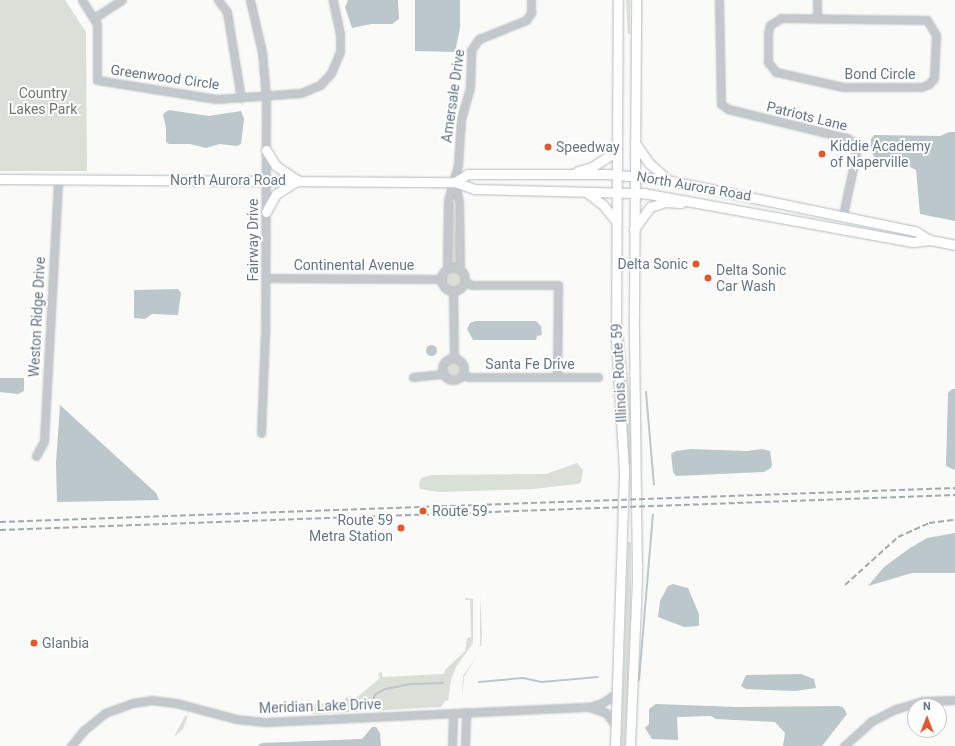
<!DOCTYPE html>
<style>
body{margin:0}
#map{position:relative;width:955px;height:746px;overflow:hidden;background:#fafaf8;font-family:Roboto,sans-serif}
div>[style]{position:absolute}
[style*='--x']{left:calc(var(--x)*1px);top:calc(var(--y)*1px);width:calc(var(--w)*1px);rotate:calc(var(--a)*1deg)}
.green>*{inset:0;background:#dadfd7}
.round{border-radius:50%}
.water>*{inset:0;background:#bbc7cb}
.stream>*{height:2px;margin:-1px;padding:0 1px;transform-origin:1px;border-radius:1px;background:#bbc7cb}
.roads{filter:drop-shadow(0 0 1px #b5babe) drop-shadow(0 0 1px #b5babe)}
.minor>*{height:7px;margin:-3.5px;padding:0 3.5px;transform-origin:3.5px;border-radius:3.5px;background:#c3c8cc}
.minor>.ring{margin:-3.5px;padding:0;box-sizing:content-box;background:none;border:7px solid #c3c8cc;border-radius:50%}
.major>*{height:9px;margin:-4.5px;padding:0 4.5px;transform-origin:4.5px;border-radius:4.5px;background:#fff}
.rail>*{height:2px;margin-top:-1px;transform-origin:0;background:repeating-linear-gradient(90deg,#a2aab0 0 6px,transparent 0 9px)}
.dots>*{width:11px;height:11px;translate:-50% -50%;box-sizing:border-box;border:2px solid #fff;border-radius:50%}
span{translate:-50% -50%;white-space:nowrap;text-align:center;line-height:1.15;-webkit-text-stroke:4px #fff;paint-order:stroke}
.street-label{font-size:14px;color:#657683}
.park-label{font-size:14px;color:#687a64}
.poi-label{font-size:14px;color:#657683}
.left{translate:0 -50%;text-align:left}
.right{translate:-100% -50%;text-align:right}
.north{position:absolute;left:907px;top:698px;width:40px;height:40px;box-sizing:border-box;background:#fff;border:1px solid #c1c8cd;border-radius:50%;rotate:0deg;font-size:11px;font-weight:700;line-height:16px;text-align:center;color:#657683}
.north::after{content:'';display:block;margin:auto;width:14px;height:18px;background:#e4572e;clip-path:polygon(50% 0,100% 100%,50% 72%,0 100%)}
</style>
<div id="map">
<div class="green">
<div style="clip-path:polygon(0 0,65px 0,86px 32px,87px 171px,0 171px)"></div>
<div style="clip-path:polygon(626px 0,630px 0,630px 34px,628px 34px)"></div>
<div style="clip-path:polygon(454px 202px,457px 264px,449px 264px,451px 203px)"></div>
<div class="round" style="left:445px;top:270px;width:18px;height:18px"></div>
<div style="clip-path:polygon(622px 335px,624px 335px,630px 397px,631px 464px,629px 464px)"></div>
<div class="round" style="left:446px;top:362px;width:14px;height:14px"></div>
<div style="clip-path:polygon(577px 463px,583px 470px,581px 482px,578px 484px,532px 489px,438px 492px,420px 489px,419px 484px,421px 478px,431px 475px,546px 474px)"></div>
<div style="clip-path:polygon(628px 542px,631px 542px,631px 605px,625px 746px,621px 746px)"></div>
<div style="clip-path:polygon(480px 596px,482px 633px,481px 647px,480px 646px)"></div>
<div style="clip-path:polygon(465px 598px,473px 599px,473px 643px,456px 667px,451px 680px,448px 701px,446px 700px,441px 707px,313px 714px,310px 712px,308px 701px,310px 700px,310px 704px,345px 703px,345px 698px,351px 696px,354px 700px,380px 678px,378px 674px,382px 672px,382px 677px,444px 674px,445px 670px,465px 651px,467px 638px,471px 637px,470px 600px,465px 600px)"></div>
<div style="clip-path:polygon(478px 654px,464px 677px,462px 699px,463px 676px)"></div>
<div style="clip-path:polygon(188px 715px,183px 729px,174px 737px,185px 716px)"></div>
</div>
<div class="water">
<div style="clip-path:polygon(348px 0,398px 0,399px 19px,392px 24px,371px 24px,352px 28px,345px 7px)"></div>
<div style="clip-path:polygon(415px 0,460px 0,460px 28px,455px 52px,415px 51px)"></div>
<div style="clip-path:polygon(169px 110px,209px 116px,241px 111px,244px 119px,241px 144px,237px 146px,220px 144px,206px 148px,190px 144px,169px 144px,166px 142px,166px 128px,163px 114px)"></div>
<div style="clip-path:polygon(949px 132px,955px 132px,955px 221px,920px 214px,916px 170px,906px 165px,875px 159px,871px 150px,871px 139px,874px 135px,940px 136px)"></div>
<div style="clip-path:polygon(178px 289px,181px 293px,178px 315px,152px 314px,145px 319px,134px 318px,134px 290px)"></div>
<div style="clip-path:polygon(475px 321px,536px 321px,541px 326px,542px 335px,537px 336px,536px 340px,473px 340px,467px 329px,470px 323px)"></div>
<div class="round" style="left:425.5px;top:344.5px;width:11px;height:11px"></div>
<div style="clip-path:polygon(0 378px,24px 378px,24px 391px,18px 394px,0 392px)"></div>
<div style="clip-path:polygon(952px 389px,955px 389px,955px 470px,946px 466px,948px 393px)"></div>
<div style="clip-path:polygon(60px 405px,156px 493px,159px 500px,57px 502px,56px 463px)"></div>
<div style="clip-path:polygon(691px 449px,747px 451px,762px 449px,770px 451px,772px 464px,771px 468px,764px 472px,676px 476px,673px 472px,671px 454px,676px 451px)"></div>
<div style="clip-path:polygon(955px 533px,955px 573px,912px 573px,868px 586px,884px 567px,910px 548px,927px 538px)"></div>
<div style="clip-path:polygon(673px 584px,688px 588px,699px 614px,699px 626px,684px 627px,658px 617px,660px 601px,668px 586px)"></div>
<div style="clip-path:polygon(801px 674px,814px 679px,816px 688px,795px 691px,746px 689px,741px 686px,746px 675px)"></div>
<div style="clip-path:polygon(656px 704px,737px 707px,838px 706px,843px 707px,847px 714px,822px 746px,783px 746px,785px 733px,775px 722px,716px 719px,711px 716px,677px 717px,678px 740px,652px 739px,645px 728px,649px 724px,649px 709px)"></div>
<div style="clip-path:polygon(372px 727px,376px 727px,380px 733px,381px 746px,257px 746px,262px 743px,362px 739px)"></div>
</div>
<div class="stream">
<div style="--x:646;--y:392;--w:93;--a:85.1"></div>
<div style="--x:639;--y:680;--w:166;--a:-85.2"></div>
<div style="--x:479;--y:682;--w:44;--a:-5.2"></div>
<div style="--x:523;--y:678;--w:19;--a:12"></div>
<div style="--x:542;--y:682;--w:56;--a:-5.1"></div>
<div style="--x:371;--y:703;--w:10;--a:-61"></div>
<div style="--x:376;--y:694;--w:10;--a:-29"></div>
<div style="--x:385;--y:689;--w:26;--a:-11"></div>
<div style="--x:411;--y:684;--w:32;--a:-2"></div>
</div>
<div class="roads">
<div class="minor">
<div style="--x:82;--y:0;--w:28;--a:58"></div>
<div style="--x:97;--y:24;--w:56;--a:90"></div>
<div style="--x:97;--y:80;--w:121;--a:9"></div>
<div style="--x:217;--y:99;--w:84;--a:-4.1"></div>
<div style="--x:301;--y:93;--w:21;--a:-23"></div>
<div style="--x:320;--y:85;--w:16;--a:-47"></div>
<div style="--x:331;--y:73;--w:23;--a:-67"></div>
<div style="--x:340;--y:52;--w:18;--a:-90"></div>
<div style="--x:340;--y:34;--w:35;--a:-102"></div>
<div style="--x:218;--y:0;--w:15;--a:53"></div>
<div style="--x:227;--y:12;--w:87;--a:80.8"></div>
<div style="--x:250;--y:0;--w:53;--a:77"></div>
<div style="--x:262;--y:52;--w:45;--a:84.9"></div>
<div style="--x:266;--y:97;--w:237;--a:90.2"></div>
<div style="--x:265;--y:334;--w:99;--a:92.3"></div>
<div style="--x:719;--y:0;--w:104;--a:88.9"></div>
<div style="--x:721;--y:104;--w:9;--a:36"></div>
<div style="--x:728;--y:109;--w:122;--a:13.7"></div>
<div style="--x:847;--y:138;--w:8;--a:30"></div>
<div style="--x:854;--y:142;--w:12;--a:81"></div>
<div style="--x:856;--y:154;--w:62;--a:102"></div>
<div style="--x:94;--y:18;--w:33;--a:-33"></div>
<div style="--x:781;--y:18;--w:146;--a:0.8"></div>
<div style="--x:927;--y:20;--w:17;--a:59"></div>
<div style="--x:936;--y:35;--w:43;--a:92.7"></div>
<div style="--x:934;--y:78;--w:8;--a:130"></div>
<div style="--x:929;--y:84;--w:9;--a:159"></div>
<div style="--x:921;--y:87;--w:78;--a:180"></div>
<div style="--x:843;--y:87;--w:69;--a:-167.4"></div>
<div style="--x:776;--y:72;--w:13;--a:-129"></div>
<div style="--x:768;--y:62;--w:29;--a:-90"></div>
<div style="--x:768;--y:33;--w:8;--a:-76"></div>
<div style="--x:770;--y:25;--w:13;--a:-32"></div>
<div style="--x:817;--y:18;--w:18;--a:-90"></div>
<div style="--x:455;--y:182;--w:21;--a:79"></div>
<div style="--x:459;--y:203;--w:62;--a:89.1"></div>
<div style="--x:460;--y:265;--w:4;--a:124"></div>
<div class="ring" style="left:441px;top:267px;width:17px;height:17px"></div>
<div style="--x:449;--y:268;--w:4;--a:-117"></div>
<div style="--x:447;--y:264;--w:64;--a:-89.1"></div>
<div style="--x:448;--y:200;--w:36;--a:-74"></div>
<div style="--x:458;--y:165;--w:46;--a:-86.3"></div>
<div style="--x:461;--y:119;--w:32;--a:-74"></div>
<div style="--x:470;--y:88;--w:38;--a:-88"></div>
<div style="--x:471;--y:50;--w:14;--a:-54"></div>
<div style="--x:479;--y:39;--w:51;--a:-22"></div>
<div style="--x:526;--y:20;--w:9;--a:-54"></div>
<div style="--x:531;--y:13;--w:13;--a:-90"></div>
<div style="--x:266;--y:278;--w:176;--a:0.3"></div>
<div style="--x:465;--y:282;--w:8;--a:23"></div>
<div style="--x:472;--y:285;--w:86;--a:0"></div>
<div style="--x:558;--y:285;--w:92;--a:90.6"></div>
<div style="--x:453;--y:291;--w:67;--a:89.1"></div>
<div class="ring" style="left:442px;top:358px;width:15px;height:15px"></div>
<div style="--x:463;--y:375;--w:5;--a:22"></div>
<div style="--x:468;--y:377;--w:130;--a:0"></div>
<div style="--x:413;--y:377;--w:30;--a:-6"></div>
<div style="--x:36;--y:456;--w:17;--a:-62"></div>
<div style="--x:44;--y:441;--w:262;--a:-86.9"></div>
<div style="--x:589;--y:707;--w:18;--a:19"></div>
<div style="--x:606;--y:713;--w:15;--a:53"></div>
<div style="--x:71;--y:746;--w:19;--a:-51"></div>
<div style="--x:83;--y:731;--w:28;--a:-39"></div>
<div style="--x:105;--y:713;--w:30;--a:-20"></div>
<div style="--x:133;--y:703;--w:18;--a:-9"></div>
<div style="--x:151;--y:700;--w:25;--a:7"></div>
<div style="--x:176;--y:703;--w:62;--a:14.9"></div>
<div style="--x:236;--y:719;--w:30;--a:6"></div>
<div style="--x:266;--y:722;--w:323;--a:-2.7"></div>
<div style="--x:589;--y:707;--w:14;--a:-17"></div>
<div style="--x:602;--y:703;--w:18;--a:-34"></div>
<div style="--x:452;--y:746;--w:33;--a:-88"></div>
<div style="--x:465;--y:746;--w:34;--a:-88"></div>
<div style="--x:844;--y:746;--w:38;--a:-42"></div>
<div style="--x:872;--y:721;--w:27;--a:-27"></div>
<div style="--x:896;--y:709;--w:28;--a:-17"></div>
<div style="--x:923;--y:701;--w:32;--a:-2"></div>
</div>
<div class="major">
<div style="--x:635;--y:143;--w:24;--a:55"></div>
<div style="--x:649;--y:163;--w:24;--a:42"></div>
<div style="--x:266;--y:150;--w:19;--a:58"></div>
<div style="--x:276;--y:166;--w:25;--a:34"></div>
<div style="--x:578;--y:171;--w:15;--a:-16"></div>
<div style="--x:592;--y:167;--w:30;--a:-33"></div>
<div style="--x:0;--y:179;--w:455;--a:0.4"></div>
<div style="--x:455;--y:182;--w:20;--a:20"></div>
<div style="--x:474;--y:189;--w:169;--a:1.4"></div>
<div style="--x:643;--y:193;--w:274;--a:10.3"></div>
<div style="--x:913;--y:242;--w:17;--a:-7"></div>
<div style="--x:455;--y:182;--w:15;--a:-32"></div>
<div style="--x:468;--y:174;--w:140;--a:0"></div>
<div style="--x:608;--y:174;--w:53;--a:5.4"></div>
<div style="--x:661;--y:179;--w:259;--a:11.6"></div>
<div style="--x:915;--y:231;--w:17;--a:31"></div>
<div style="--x:930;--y:240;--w:25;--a:11"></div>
<div style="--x:586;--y:192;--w:21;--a:37"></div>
<div style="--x:603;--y:205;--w:21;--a:51"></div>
<div style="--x:266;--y:212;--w:21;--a:-61"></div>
<div style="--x:276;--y:194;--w:26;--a:-32"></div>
<div style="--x:634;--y:229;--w:27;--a:-54"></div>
<div style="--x:650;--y:207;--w:16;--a:-18"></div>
<div style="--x:665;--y:202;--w:16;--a:4"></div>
<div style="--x:615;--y:746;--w:276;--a:-88.1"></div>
<div style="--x:624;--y:470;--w:129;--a:-93.5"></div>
<div style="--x:616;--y:341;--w:341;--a:-89.7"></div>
<div style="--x:630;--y:746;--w:168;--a:-87.6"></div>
<div style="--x:637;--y:578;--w:263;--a:-90.7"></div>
<div style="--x:634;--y:315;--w:315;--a:-89.6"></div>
</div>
</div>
<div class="rail">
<div style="--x:0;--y:522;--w:956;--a:-2.04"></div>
<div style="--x:0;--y:530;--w:956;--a:-2.1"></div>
<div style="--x:845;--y:585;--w:72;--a:-42.2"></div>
<div style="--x:898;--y:537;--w:34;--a:-24"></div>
<div style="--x:929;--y:523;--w:26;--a:-7"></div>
</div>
<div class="dots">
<div style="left:548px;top:147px;background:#e4572e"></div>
<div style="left:822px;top:154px;background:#e4572e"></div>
<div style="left:696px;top:264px;background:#e4572e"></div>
<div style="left:708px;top:278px;background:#e4572e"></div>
<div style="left:423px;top:511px;background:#e4572e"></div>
<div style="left:401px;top:528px;background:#e4572e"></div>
<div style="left:34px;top:643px;background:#e4572e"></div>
</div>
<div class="street-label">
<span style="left:880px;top:74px">Bond Circle</span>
<span style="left:165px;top:77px;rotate:8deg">Greenwood Circle</span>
<span style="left:453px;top:96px;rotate:-82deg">Amersale Drive</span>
<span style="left:807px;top:116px;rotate:14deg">Patriots Lane</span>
<span style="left:228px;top:180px">North Aurora Road</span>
<span style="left:694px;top:186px;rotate:10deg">North Aurora Road</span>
<span style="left:253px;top:240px;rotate:-90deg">Fairway Drive</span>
<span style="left:354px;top:265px">Continental Avenue</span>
<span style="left:37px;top:317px;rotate:-87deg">Weston Ridge Drive</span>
<span style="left:530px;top:364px">Santa Fe Drive</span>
<span style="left:619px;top:373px;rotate:-93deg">Illinois Route 59</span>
<span style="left:320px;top:706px;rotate:-2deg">Meridian Lake Drive</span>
</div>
<div class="park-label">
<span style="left:43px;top:101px">Country<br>Lakes Park</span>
</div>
<div class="poi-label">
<span class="left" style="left:830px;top:154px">Kiddie Academy<br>of Naperville</span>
<span class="left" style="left:556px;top:147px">Speedway</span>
<span class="right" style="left:688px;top:264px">Delta Sonic</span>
<span class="left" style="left:716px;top:278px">Delta Sonic<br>Car Wash</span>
<span class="left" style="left:432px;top:511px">Route 59</span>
<span class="right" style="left:393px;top:528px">Route 59<br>Metra Station</span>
<span class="left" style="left:42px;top:643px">Glanbia</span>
</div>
<div class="north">N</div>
</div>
